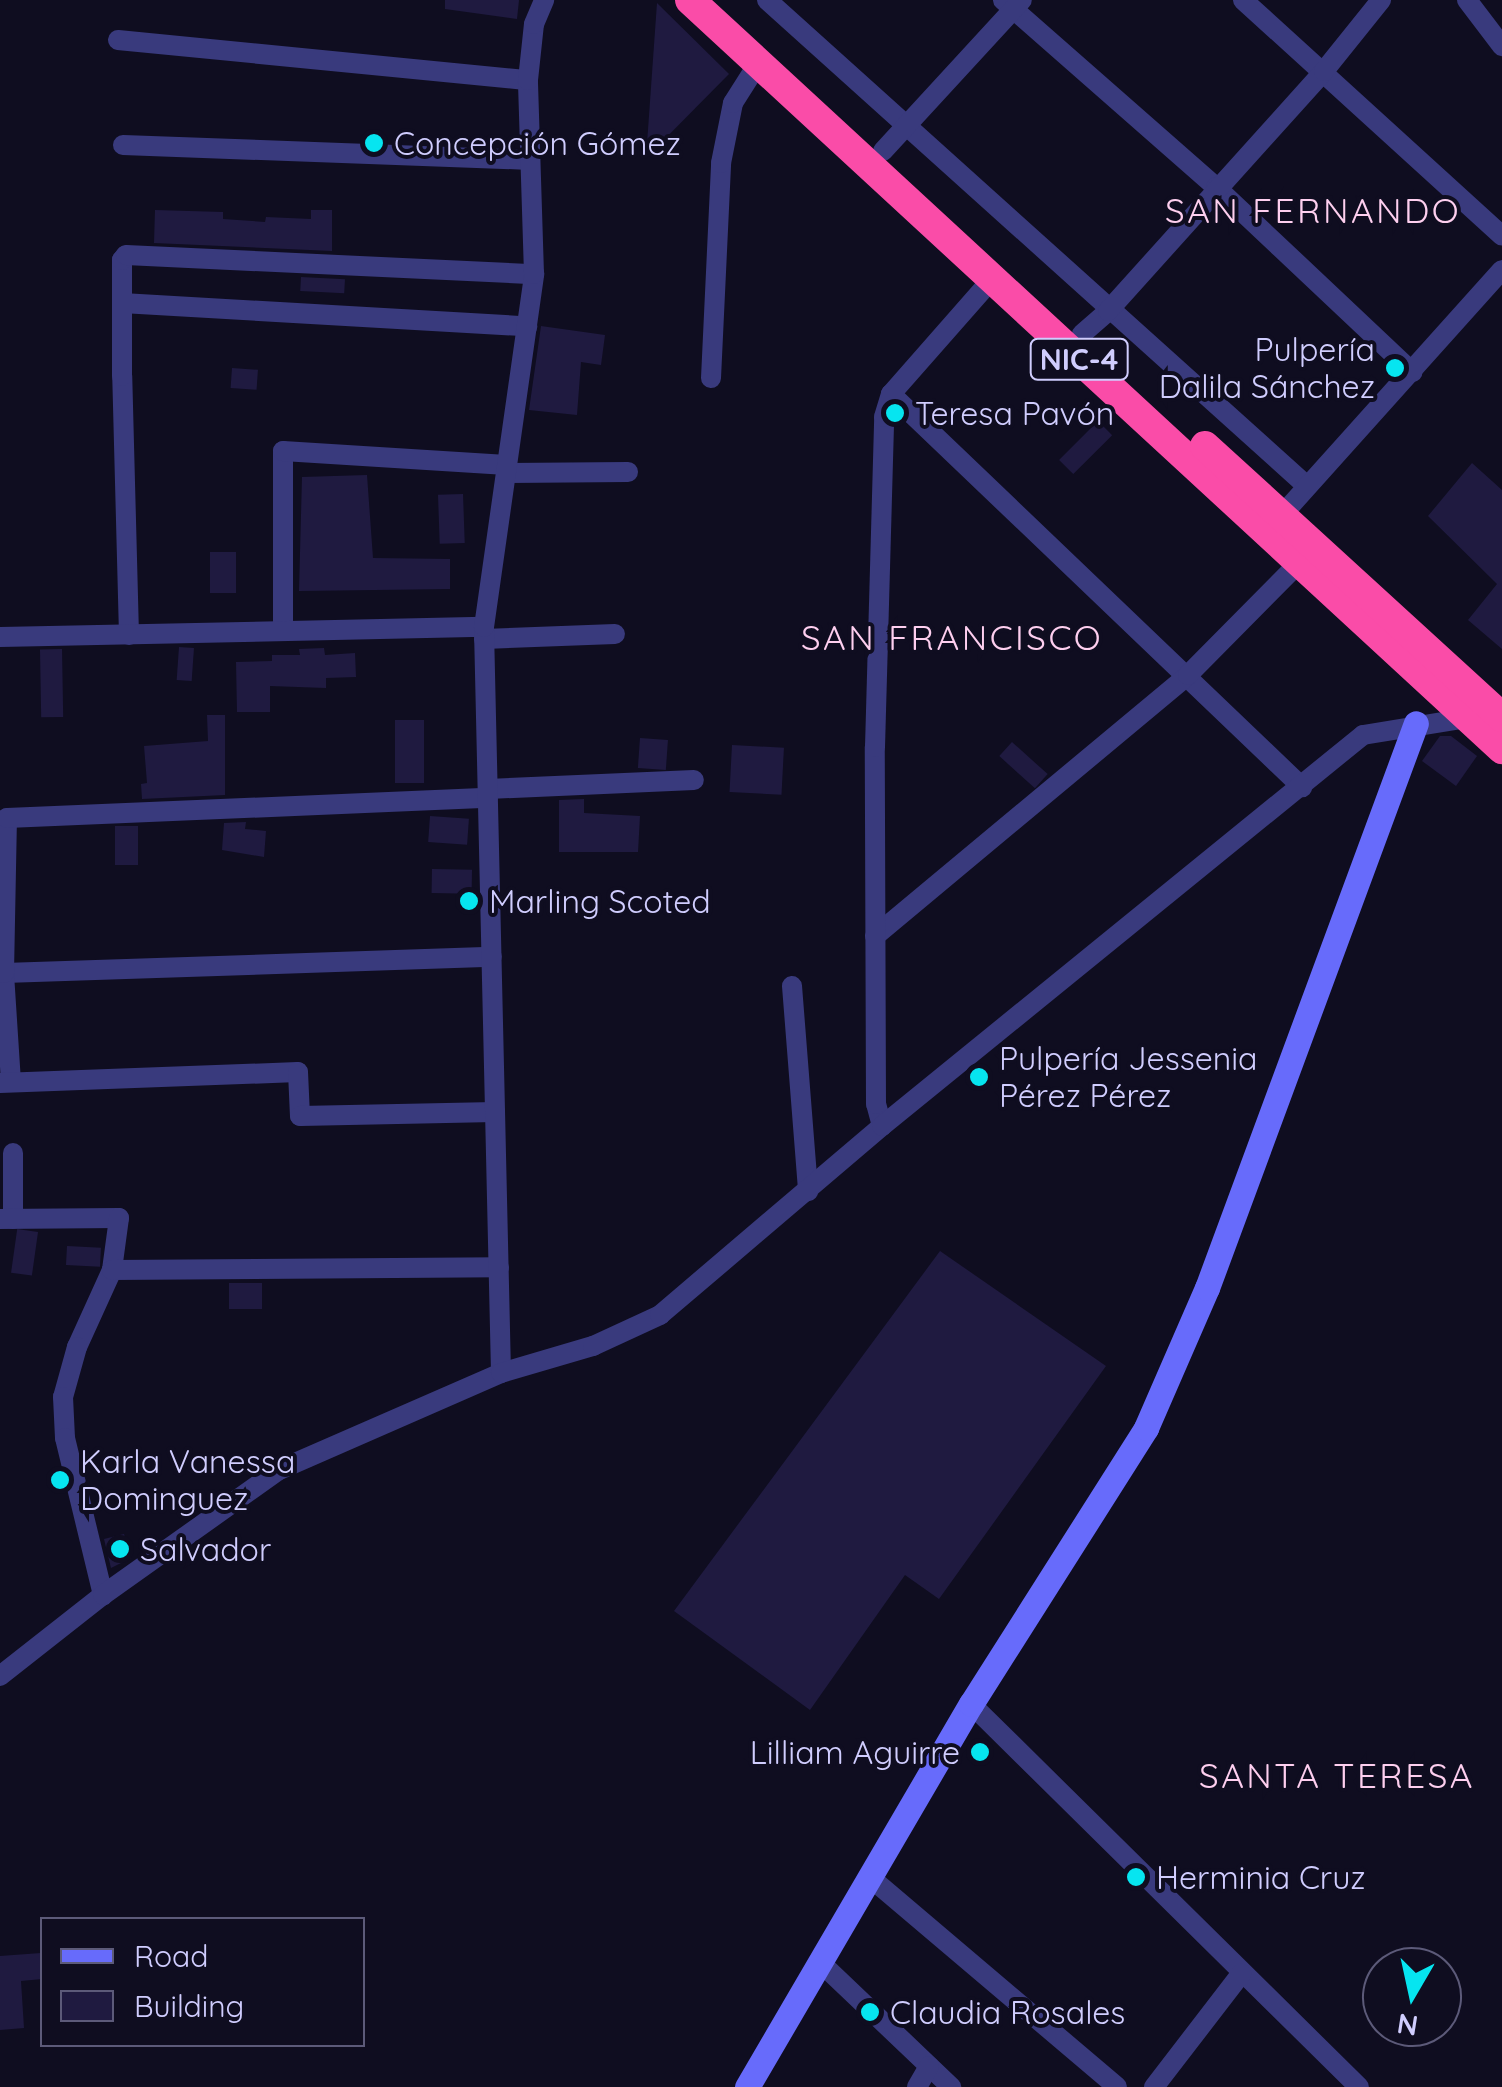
<!DOCTYPE html>
<meta charset="utf-8">
<style>
body{margin:0}
#map{position:relative;width:1502px;height:2087px;overflow:hidden;background:#0f0d20;font-family:Quicksand,sans-serif}
div>[style]{position:absolute}
[style*='--x']{left:calc(var(--x)*1px);top:calc(var(--y)*1px);width:calc(var(--w)*1px);rotate:calc(var(--a)*1deg)}
.building>*{inset:0;background:#1f1a40;transform-origin:0 0}
.street>*{height:20px;margin:-10px;padding:0 10px;transform-origin:10px;border-radius:10px;background:#393a7d}
.secondary>*{height:25px;margin:-12.5px;padding:0 12.5px;transform-origin:12.5px;border-radius:12.5px;background:#676bfb}
.highway>*{height:30px;margin:-15px;padding:0 15px;transform-origin:15px;border-radius:15px;background:#fa4ca8}
.dots>*{width:28px;height:28px;translate:-50% -50%;box-sizing:border-box;border:5px solid #0f0d20;border-radius:50%}
span{translate:-50% -50%;white-space:nowrap;text-align:center;line-height:1.15;-webkit-text-stroke:8px #0f0d20;paint-order:stroke}
.shield-label span{padding:2px 8px;background:#0f0d20;border:2px solid;border-radius:8px;-webkit-text-stroke-width:0}
.shield-label{font-size:30px;color:#d0cdfe;font-weight:700}
.poi-label{font-size:32px;color:#d0cdfe}
.left{translate:0 -50%;text-align:left}
.right{translate:-100% -50%;text-align:right}
.neighbourhood-label{font-size:35px;color:#fecfef;letter-spacing:2.5px}
.legend{position:absolute;left:40px;top:1917px;width:325px;height:130px;box-sizing:border-box;background:#0f0d20;border:2px solid #5c5a79;margin:0;padding:12px 18px;list-style:none;font-size:30px;color:#d0cdfe}
.legend li{display:flex;align-items:center;gap:20px;height:50px}
.legend b{width:50px;border:2px solid #5c5a79}
.north{position:absolute;left:1362px;top:1947px;width:100px;height:100px;box-sizing:border-box;background:#0f0d20;border:2px solid #5c5a79;border-radius:50%;rotate:189deg;font-size:28px;font-weight:700;line-height:40px;text-align:center;color:#d0cdfe}
.north::after{content:'';display:block;margin:auto;width:35px;height:45px;background:#06e5f0;clip-path:polygon(50% 0,100% 100%,50% 72%,0 100%)}
</style>
<div id="map">
<div class="building">
<div style="clip-path:polygon(445px 0,519px 0,517px 19px,445px 9px)"></div>
<div style="clip-path:polygon(657px 3px,729px 74px,646px 158px)"></div>
<div style="clip-path:polygon(155px 210px,223px 212px,223px 219px,265px 222px,266px 217px,311px 219px,311px 210px,332px 210px,332px 251px,154px 243px)"></div>
<div style="left:301px;top:277px;width:44px;height:14px;rotate:3deg"></div>
<div style="clip-path:polygon(541px 326px,605px 335px,601px 365px,581px 362px,577px 415px,529px 410px)"></div>
<div style="left:232px;top:368px;width:26px;height:20px;rotate:4deg"></div>
<div style="left:1098px;top:421px;width:20px;height:55px;rotate:45deg"></div>
<div style="clip-path:polygon(1472px 463px,1502px 490px,1502px 649px,1468px 620px,1497px 584px,1428px 516px)"></div>
<div style="clip-path:polygon(367px 475px,373px 558px,450px 559px,450px 589px,299px 591px,302px 477px)"></div>
<div style="left:463px;top:494px;width:49px;height:25px;rotate:88deg"></div>
<div style="left:210px;top:552px;width:26px;height:41px"></div>
<div style="left:179px;top:647px;width:15px;height:33px;rotate:4deg"></div>
<div style="clip-path:polygon(324px 648px,325px 655px,355px 653px,356px 677px,326px 678px,326px 688px,270px 686px,270px 712px,237px 712px,236px 662px,272px 661px,272px 655px,300px 655px,299px 649px)"></div>
<div style="left:62px;top:649px;width:68px;height:22px;rotate:89deg"></div>
<div style="clip-path:polygon(207px 715px,225px 715px,225px 795px,142px 799px,141px 784px,147px 783px,144px 746px,208px 741px)"></div>
<div style="left:395px;top:720px;width:29px;height:63px"></div>
<div style="clip-path:polygon(1440px 736px,1451px 736px,1477px 756px,1456px 786px,1422px 761px)"></div>
<div style="left:640px;top:738px;width:28px;height:30px;rotate:4deg"></div>
<div style="left:1012px;top:742px;width:48px;height:19px;rotate:42deg"></div>
<div style="left:732px;top:745px;width:52px;height:47px;rotate:3deg"></div>
<div style="clip-path:polygon(584px 799px,584px 813px,640px 816px,638px 852px,559px 852px,559px 800px)"></div>
<div style="left:430px;top:816px;width:39px;height:26px;rotate:4deg"></div>
<div style="clip-path:polygon(246px 822px,245px 829px,266px 831px,264px 857px,222px 850px,224px 823px)"></div>
<div style="left:138px;top:826px;width:39px;height:23px;rotate:90deg"></div>
<div style="left:432px;top:869px;width:40px;height:24px;rotate:1deg"></div>
<div style="left:38px;top:1232px;width:44px;height:21px;rotate:98deg"></div>
<div style="left:67px;top:1246px;width:34px;height:19px;rotate:3deg"></div>
<div style="clip-path:polygon(940px 1251px,1106px 1366px,939px 1599px,905px 1575px,810px 1710px,674px 1611px)"></div>
<div style="left:229px;top:1283px;width:33px;height:26px"></div>
<div style="clip-path:polygon(124px 1534px,131px 1558px,111px 1568px,104px 1539px)"></div>
<div style="clip-path:polygon(41px 1953px,42px 1979px,21px 1981px,24px 2028px,0 2030px,0 1956px)"></div>
</div>
<div class="street">
<div style="--x:767;--y:0;--w:726;--a:41.99"></div>
<div style="--x:1003;--y:0;--w:283;--a:41.3"></div>
<div style="--x:1216;--y:187;--w:270;--a:43.3"></div>
<div style="--x:1243;--y:0;--w:350;--a:42.3"></div>
<div style="--x:1467;--y:0;--w:58;--a:52.7"></div>
<div style="--x:118;--y:40;--w:412;--a:5.6"></div>
<div style="--x:123;--y:145;--w:407;--a:2.1"></div>
<div style="--x:883;--y:151;--w:205;--a:-47.4"></div>
<div style="--x:122;--y:303;--w:406;--a:3.3"></div>
<div style="--x:1082;--y:334;--w:35;--a:-41"></div>
<div style="--x:1108;--y:311;--w:323;--a:-48"></div>
<div style="--x:1324;--y:71;--w:91;--a:-51.2"></div>
<div style="--x:711;--y:378;--w:215;--a:-87.3"></div>
<div style="--x:721;--y:163;--w:61;--a:-78.7"></div>
<div style="--x:733;--y:103;--w:49;--a:-57.6"></div>
<div style="--x:891;--y:394;--w:569;--a:43.72"></div>
<div style="--x:506;--y:473;--w:122;--a:-0.5"></div>
<div style="--x:1282;--y:515;--w:329;--a:-48.1"></div>
<div style="--x:283;--y:631;--w:180;--a:-90"></div>
<div style="--x:283;--y:451;--w:224;--a:3.6"></div>
<div style="--x:129;--y:635;--w:259;--a:-91.5"></div>
<div style="--x:122;--y:376;--w:116;--a:-90"></div>
<div style="--x:122;--y:260;--w:6;--a:-51"></div>
<div style="--x:126;--y:255;--w:408;--a:2.7"></div>
<div style="--x:0;--y:637;--w:484;--a:-1.2"></div>
<div style="--x:484;--y:639;--w:131;--a:-2.2"></div>
<div style="--x:488;--y:789;--w:206;--a:-2.5"></div>
<div style="--x:875;--y:936;--w:408;--a:-39.8"></div>
<div style="--x:1188;--y:675;--w:159;--a:-45.3"></div>
<div style="--x:4;--y:973;--w:488;--a:-1.9"></div>
<div style="--x:792;--y:986;--w:206;--a:85.5"></div>
<div style="--x:11;--y:1082;--w:109;--a:-93.7"></div>
<div style="--x:4;--y:973;--w:155;--a:-88.9"></div>
<div style="--x:7;--y:818;--w:481;--a:-2.4"></div>
<div style="--x:0;--y:1083;--w:298;--a:-2.1"></div>
<div style="--x:298;--y:1072;--w:44;--a:87.4"></div>
<div style="--x:300;--y:1116;--w:195;--a:-1.2"></div>
<div style="--x:882;--y:1126;--w:23;--a:-105"></div>
<div style="--x:876;--y:1104;--w:357;--a:-90.2"></div>
<div style="--x:875;--y:747;--w:330;--a:-88.4"></div>
<div style="--x:884;--y:417;--w:24;--a:-73"></div>
<div style="--x:891;--y:394;--w:153;--a:-48.7"></div>
<div style="--x:13;--y:1153;--w:66;--a:90"></div>
<div style="--x:0;--y:1219;--w:119;--a:-0.5"></div>
<div style="--x:119;--y:1218;--w:52;--a:97.7"></div>
<div style="--x:112;--y:1270;--w:85;--a:114.4"></div>
<div style="--x:77;--y:1347;--w:52;--a:105.6"></div>
<div style="--x:63;--y:1397;--w:41;--a:87.2"></div>
<div style="--x:65;--y:1438;--w:162;--a:76.4"></div>
<div style="--x:112;--y:1270;--w:387;--a:-0.4"></div>
<div style="--x:501;--y:1373;--w:746;--a:-91.31"></div>
<div style="--x:484;--y:627;--w:357;--a:-81.9"></div>
<div style="--x:534;--y:274;--w:194;--a:-91.8"></div>
<div style="--x:528;--y:80;--w:56;--a:-83.9"></div>
<div style="--x:534;--y:24;--w:26;--a:-67"></div>
<div style="--x:0;--y:1676;--w:131;--a:-38.2"></div>
<div style="--x:103;--y:1595;--w:216;--a:-35.4"></div>
<div style="--x:279;--y:1470;--w:242;--a:-23.6"></div>
<div style="--x:501;--y:1373;--w:96;--a:-16.4"></div>
<div style="--x:593;--y:1346;--w:74;--a:-24.8"></div>
<div style="--x:660;--y:1315;--w:292;--a:-40.4"></div>
<div style="--x:882;--y:1126;--w:620;--a:-39.11"></div>
<div style="--x:1363;--y:735;--w:111;--a:-9.3"></div>
<div style="--x:971;--y:1704;--w:545;--a:44.63"></div>
<div style="--x:872;--y:1879;--w:321;--a:40.3"></div>
<div style="--x:821;--y:1963;--w:180;--a:43.6"></div>
<div style="--x:917;--y:2087;--w:24;--a:-60"></div>
<div style="--x:1154;--y:2087;--w:143;--a:-52.4"></div>
</div>
<div class="secondary">
<div style="--x:747;--y:2087;--w:444;--a:-59.7"></div>
<div style="--x:971;--y:1704;--w:327;--a:-57.6"></div>
<div style="--x:1146;--y:1428;--w:153;--a:-66.5"></div>
<div style="--x:1207;--y:1288;--w:602;--a:-69.7"></div>
</div>
<div class="highway">
<div style="--x:690;--y:0;--w:1105;--a:42.69"></div>
<div style="--x:1205;--y:446;--w:402;--a:42.4"></div>
</div>
<div class="dots">
<div style="left:374px;top:143px;background:#06e5f0"></div>
<div style="left:1395px;top:368px;background:#06e5f0"></div>
<div style="left:895px;top:413px;background:#06e5f0"></div>
<div style="left:469px;top:901px;background:#06e5f0"></div>
<div style="left:979px;top:1077px;background:#06e5f0"></div>
<div style="left:60px;top:1480px;background:#06e5f0"></div>
<div style="left:120px;top:1549px;background:#06e5f0"></div>
<div style="left:980px;top:1752px;background:#06e5f0"></div>
<div style="left:1136px;top:1877px;background:#06e5f0"></div>
<div style="left:870px;top:2012px;background:#06e5f0"></div>
</div>
<div class="shield-label">
<span style="left:1079px;top:359px">NIC-4</span>
</div>
<div class="poi-label">
<span class="left" style="left:394px;top:143px">Concepción Gómez</span>
<span class="right" style="left:1375px;top:368px">Pulpería<br>Dalila Sánchez</span>
<span class="left" style="left:915px;top:413px">Teresa Pavón</span>
<span class="left" style="left:489px;top:901px">Marling Scoted</span>
<span class="left" style="left:999px;top:1077px">Pulpería Jessenia<br>Pérez Pérez</span>
<span class="left" style="left:80px;top:1480px">Karla Vanessa<br>Dominguez</span>
<span class="left" style="left:140px;top:1549px">Salvador</span>
<span class="right" style="left:960px;top:1752px">Lilliam Aguirre</span>
<span class="left" style="left:1156px;top:1877px">Herminia Cruz</span>
<span class="left" style="left:890px;top:2012px">Claudia Rosales</span>
</div>
<div class="neighbourhood-label">
<span style="left:1313px;top:210px">SAN FERNANDO</span>
<span style="left:952px;top:637px">SAN FRANCISCO</span>
<span style="left:1337px;top:1775px">SANTA TERESA</span>
</div>
<ul class="legend">
<li><b style="height:12px;background:#676bfb"></b>Road</li>
<li><b style="height:28px;background:#1f1a40"></b>Building</li>
</ul>
<div class="north">N</div>
</div>
